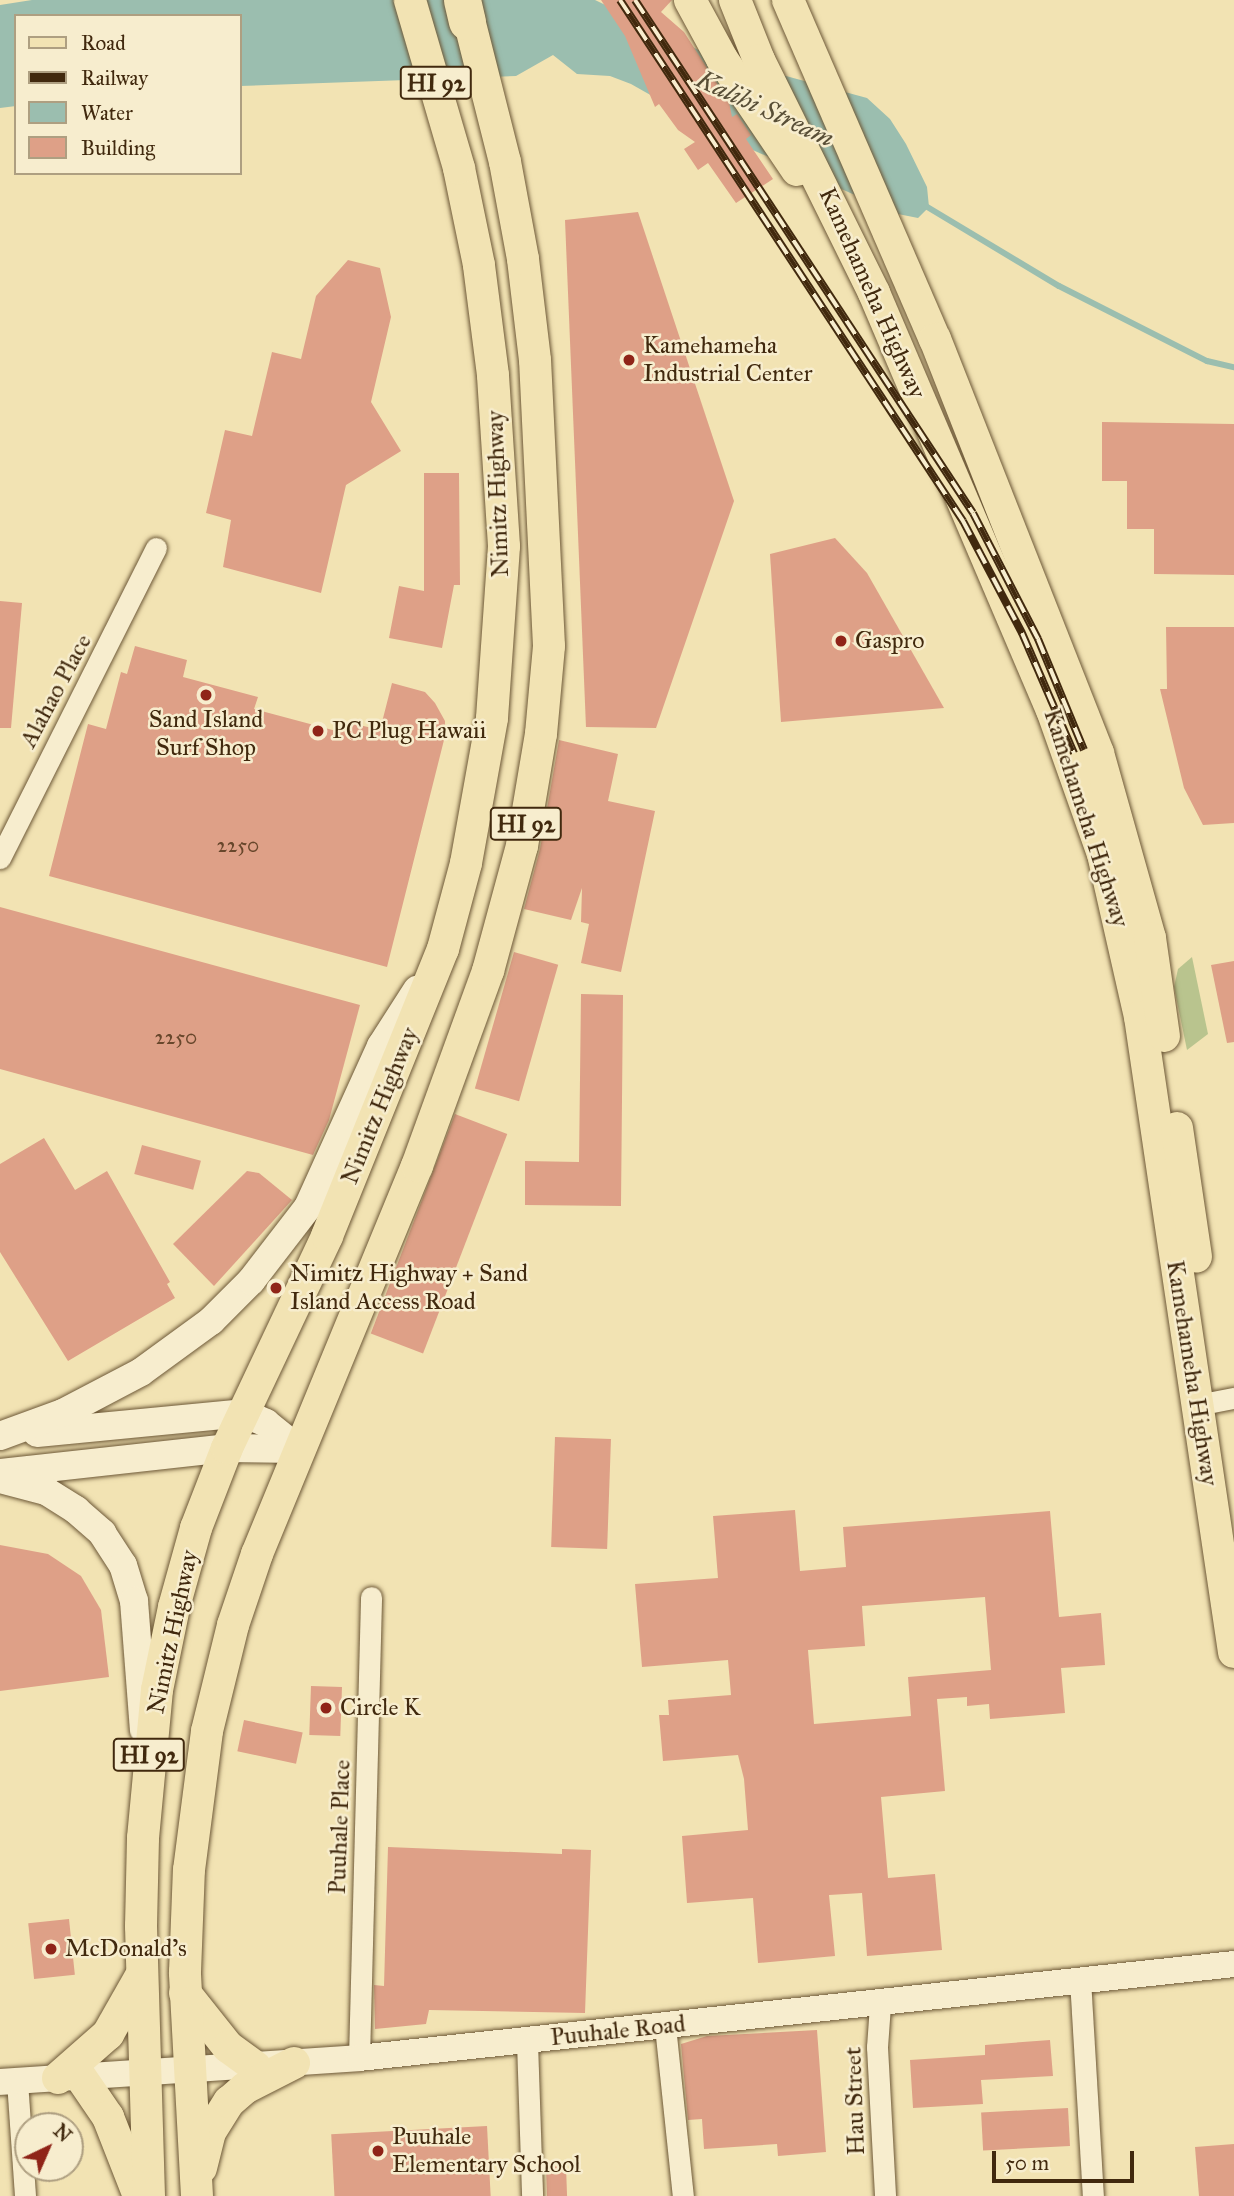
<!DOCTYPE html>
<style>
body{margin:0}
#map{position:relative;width:1234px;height:2196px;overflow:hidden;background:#f2e3b3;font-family:"IM FELL Great Primer",serif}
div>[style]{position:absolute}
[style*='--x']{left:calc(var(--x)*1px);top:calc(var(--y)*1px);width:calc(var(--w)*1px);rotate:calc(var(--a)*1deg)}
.green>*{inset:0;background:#b9c48e}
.water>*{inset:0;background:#9bbeaf}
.stream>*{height:6px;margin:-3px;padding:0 3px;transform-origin:3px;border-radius:3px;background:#9bbeaf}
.building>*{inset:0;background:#dea087;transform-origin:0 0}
.roads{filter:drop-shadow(0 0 2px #6d5837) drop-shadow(0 0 2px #6d5837)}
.minor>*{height:21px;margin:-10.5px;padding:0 10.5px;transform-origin:10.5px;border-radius:10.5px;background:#f7edce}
.tertiary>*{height:26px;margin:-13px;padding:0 13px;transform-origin:13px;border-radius:13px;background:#f7edce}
.secondary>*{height:28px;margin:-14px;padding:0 14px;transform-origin:14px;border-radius:14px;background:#f7edce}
.primary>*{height:32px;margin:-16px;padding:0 16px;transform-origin:16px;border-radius:16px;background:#f2e3b3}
.motorway>*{height:37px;margin:-18.5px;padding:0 18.5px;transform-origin:18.5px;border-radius:18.5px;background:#f2e3b3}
.rail>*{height:8px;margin-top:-4px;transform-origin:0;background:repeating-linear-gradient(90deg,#f7edce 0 16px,#41290e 0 32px);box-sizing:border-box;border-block:2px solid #41290e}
.dots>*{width:19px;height:19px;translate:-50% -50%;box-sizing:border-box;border:4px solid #f7edce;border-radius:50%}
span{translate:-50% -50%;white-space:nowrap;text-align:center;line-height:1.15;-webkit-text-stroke:5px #f7edce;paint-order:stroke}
.number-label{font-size:21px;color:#68472c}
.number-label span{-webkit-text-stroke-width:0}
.shield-label span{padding:2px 5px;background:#f7edce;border:2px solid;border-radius:5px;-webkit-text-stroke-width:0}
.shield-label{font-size:23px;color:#41290e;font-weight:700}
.street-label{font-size:24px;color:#41290e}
.poi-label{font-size:24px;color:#41290e}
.left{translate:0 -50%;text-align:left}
.water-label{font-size:26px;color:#584e36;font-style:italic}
.legend{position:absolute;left:14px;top:14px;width:228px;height:161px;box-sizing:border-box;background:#f7edce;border:2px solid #ae9f81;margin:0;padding:9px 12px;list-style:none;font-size:21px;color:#41290e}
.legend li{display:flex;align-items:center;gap:14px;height:35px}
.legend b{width:35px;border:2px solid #ae9f81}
.north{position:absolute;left:14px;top:2112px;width:70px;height:70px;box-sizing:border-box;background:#f7edce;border:2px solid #ae9f81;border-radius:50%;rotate:44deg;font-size:19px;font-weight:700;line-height:28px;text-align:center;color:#41290e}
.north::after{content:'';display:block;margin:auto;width:24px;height:32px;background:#8f2418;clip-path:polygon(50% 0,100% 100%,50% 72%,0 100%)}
.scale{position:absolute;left:992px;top:2151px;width:142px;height:32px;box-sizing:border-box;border:4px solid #41290e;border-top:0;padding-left:9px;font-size:21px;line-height:24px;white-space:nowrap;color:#41290e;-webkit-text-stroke:5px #f7edce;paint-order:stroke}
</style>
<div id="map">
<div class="green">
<div style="clip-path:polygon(1192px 957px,1208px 1034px,1187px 1050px,1174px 987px,1178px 969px)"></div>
</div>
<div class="water">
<div style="clip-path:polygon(32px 0,595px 0,709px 55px,867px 98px,890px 119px,906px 144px,927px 187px,929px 207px,918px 218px,898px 214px,730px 140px,631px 84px,610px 76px,577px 74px,553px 55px,516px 76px,240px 86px,240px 16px,16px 16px,16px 106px,0 108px,0 5px)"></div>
</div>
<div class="stream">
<div style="--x:924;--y:205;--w:157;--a:31"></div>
<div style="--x:1059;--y:286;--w:166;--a:26.9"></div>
<div style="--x:1207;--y:361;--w:28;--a:13"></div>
</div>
<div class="building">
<div style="clip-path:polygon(601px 0,672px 0,661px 12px,684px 32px,729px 102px,732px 117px,737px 114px,751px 135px,746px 139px,773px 179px,736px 203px,708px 163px,698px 170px,684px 149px,695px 142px,678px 130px,659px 104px,655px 107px,625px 36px)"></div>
<div style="clip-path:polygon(638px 212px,734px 501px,656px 728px,586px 727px,565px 220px)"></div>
<div style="clip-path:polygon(348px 260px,380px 268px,391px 317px,371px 402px,401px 451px,346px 485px,321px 593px,223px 567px,231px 520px,206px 513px,225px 430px,252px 436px,272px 352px,301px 359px,316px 296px)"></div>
<div style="clip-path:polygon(1102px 422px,1234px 424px,1234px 575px,1154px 574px,1154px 529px,1127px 529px,1127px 481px,1102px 481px)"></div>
<div style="clip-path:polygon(424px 473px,459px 473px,460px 585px,454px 585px,442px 648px,389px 638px,399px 586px,424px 591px)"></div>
<div style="clip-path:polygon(835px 538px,867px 573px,944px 708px,781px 722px,770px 554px)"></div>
<div style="clip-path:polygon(0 601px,22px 603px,11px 728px,0 728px)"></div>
<div style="clip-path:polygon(1166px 627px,1234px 627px,1234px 823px,1203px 825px,1184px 788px,1160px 689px,1167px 689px)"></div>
<div style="clip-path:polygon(135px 646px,187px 660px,183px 677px,258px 697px,254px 709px,340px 732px,343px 721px,380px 730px,392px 683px,425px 692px,435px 703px,445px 721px,445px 736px,387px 967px,49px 876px,88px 724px,106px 729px,121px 672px,127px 674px)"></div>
<div style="clip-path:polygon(559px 740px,618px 754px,608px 801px,655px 811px,621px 972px,581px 963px,589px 924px,581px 922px,582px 888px,571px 920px,524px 909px,540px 849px)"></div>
<div style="clip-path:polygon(0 907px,360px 1005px,329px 1120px,313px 1155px,0 1069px)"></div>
<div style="left:514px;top:952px;width:46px;height:142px;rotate:16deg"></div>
<div style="clip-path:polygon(1234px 961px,1234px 1042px,1227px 1043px,1211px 965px)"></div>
<div style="clip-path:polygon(581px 994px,623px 995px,621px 1206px,525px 1205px,525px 1161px,579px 1162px)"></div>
<div style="left:455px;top:1114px;width:56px;height:235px;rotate:21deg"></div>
<div style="clip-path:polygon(44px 1138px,75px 1190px,107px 1171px,170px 1282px,167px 1284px,175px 1298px,68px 1361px,0 1252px,0 1164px)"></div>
<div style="left:142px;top:1145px;width:61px;height:30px;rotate:15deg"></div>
<div style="clip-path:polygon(247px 1171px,259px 1173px,292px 1200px,214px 1286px,173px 1244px)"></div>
<div style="left:555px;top:1437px;width:56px;height:110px;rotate:2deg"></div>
<div style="clip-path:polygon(evenodd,795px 1510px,800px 1571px,846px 1567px,843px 1527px,1050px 1511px,1059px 1617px,1101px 1613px,1105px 1665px,1061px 1668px,1065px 1713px,990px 1719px,989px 1704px,967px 1706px,967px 1697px,937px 1699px,945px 1791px,881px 1797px,888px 1878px,935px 1874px,942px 1950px,867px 1956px,862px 1893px,829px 1895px,835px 1956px,758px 1963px,753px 1898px,687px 1903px,682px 1836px,748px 1830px,744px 1779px,738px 1755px,663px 1761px,659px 1715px,669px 1715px,668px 1700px,731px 1695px,728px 1660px,642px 1667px,635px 1584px,718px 1578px,713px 1516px,795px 1510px,985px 1597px,991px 1670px,908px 1677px,911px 1716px,814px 1724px,808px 1650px,865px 1646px,862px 1606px,985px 1597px)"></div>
<div style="clip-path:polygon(0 1545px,48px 1554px,81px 1576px,101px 1610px,109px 1677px,0 1691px)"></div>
<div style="left:311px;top:1686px;width:31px;height:49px;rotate:2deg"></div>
<div style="left:244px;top:1720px;width:60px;height:32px;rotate:12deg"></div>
<div style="clip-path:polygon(388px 1847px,562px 1854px,562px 1849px,591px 1850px,585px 2013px,429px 2010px,426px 2024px,375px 2029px,374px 1985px,384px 1986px)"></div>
<div style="left:69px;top:1919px;width:56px;height:41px;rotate:84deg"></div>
<div style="clip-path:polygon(817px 2030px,826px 2152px,778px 2156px,777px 2144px,704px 2149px,702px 2119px,688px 2120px,681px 2044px,707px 2036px)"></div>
<div style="clip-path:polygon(1050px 2040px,1053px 2076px,981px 2080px,983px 2104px,913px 2108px,910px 2060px,985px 2055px,985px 2045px)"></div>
<div style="left:1068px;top:2108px;width:38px;height:87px;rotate:87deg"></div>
<div style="left:487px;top:2126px;width:70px;height:156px;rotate:87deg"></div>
<div style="clip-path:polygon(1234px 2144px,1234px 2196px,1199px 2196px,1195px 2147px)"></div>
<div style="left:566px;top:2166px;width:30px;height:20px;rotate:88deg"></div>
</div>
<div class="roads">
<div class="minor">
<div style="--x:0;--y:858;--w:347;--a:-63.3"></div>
<div style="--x:1197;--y:1405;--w:38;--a:-11"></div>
<div style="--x:1080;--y:1979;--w:217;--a:86.6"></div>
<div style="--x:880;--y:2005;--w:42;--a:94.1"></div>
<div style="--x:877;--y:2047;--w:149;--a:86.9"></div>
<div style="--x:665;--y:2026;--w:171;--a:84"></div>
<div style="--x:527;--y:2042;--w:154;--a:88.1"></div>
<div style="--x:359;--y:2058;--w:461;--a:-88.5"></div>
<div style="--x:17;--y:2081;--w:115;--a:86"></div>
</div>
<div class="tertiary">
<div style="--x:0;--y:2082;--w:360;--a:-3.8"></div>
<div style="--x:359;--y:2058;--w:880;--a:-6.13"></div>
</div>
<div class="secondary">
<div style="--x:37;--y:1433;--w:207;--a:-5.5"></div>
<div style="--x:243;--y:1413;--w:25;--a:23"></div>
<div style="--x:266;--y:1423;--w:41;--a:39.1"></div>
<div style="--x:0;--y:1436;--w:67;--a:-20.1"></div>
<div style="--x:63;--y:1413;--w:88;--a:-27.7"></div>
<div style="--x:141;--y:1372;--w:87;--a:-36.1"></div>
<div style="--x:211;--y:1321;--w:57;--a:-45"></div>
<div style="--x:251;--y:1281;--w:93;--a:-52.4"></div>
<div style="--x:308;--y:1207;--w:177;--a:-65.6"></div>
<div style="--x:381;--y:1046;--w:67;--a:-57.3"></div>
<div style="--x:1;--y:1473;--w:227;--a:-6.3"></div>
<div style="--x:227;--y:1448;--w:71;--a:0.8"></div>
<div style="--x:0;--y:1479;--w:48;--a:14.6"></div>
<div style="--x:46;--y:1491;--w:36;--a:32"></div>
<div style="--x:76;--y:1510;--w:35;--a:41"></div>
<div style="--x:102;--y:1533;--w:38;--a:57"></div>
<div style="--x:123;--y:1565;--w:38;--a:73"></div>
<div style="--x:134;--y:1601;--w:129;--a:85.6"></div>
</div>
<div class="primary">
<div style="--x:690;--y:0;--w:67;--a:61.5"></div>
<div style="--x:722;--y:59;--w:134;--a:56"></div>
<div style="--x:735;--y:0;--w:65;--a:68.2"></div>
<div style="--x:759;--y:60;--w:260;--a:63.7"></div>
<div style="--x:874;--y:293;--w:453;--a:66.9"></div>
<div style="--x:1052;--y:710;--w:153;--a:70.5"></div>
<div style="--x:1103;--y:854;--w:167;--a:77.2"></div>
<div style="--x:1140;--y:1017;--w:642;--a:81.58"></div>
<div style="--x:788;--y:0;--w:369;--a:66.6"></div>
<div style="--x:935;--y:339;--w:445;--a:68.5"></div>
<div style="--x:1098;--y:753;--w:192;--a:74.3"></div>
<div style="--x:1150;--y:938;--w:99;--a:81.9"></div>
<div style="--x:1177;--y:1128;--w:130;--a:81.6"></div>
<div style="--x:185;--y:1993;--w:69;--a:51.5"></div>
<div style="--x:228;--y:2047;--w:34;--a:36"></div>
<div style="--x:80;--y:2076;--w:50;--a:55.7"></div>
<div style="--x:108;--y:2117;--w:85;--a:68.6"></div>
<div style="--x:58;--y:2078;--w:67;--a:-41.3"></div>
<div style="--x:108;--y:2034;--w:67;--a:-60.4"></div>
<div style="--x:201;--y:2168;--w:37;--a:-76"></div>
<div style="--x:210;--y:2132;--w:36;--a:-58"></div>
<div style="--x:229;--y:2102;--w:21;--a:-41"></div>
<div style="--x:245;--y:2088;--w:55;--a:-27"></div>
<div style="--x:149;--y:2196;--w:270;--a:-91.7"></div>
<div style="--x:141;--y:1926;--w:88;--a:-88.7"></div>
<div style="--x:143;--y:1838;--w:149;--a:-84.6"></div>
<div style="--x:157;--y:1690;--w:85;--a:-78.4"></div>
<div style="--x:174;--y:1607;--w:82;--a:-74.4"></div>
<div style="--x:196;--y:1528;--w:86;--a:-68.8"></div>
<div style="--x:227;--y:1448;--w:234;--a:-64.7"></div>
<div style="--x:327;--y:1236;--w:310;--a:-68"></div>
<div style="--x:443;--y:949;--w:89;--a:-75"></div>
<div style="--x:466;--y:863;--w:147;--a:-79.8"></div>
<div style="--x:492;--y:718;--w:172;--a:-86"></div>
<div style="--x:504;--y:546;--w:171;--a:-93.7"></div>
<div style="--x:493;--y:375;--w:111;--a:-97.3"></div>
<div style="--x:479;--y:265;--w:99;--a:-101.7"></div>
<div style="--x:459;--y:168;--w:175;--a:-106.3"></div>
<div style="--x:197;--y:2196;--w:224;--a:-93.1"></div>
<div style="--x:185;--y:1972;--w:102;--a:-87.8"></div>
<div style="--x:189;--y:1870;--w:140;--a:-82.6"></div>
<div style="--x:207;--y:1731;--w:109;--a:-76.2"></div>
<div style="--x:233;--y:1625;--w:75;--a:-71.3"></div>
<div style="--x:257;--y:1554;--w:420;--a:-67.6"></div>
<div style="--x:417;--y:1166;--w:208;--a:-70"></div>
<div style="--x:488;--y:971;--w:130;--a:-74.8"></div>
<div style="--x:522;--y:846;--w:114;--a:-80.4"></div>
<div style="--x:541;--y:734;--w:88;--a:-84.8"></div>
<div style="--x:549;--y:646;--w:286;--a:-92.8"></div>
<div style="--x:535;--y:360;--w:102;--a:-96.8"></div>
<div style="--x:523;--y:259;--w:99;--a:-100.5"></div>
<div style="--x:505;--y:162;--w:167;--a:-104.2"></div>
</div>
<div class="motorway">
<div style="--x:462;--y:0;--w:22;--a:77"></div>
</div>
</div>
<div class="rail">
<div style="--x:620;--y:0;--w:624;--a:56.64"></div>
<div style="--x:963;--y:521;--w:127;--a:62.2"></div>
<div style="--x:1022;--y:633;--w:131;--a:66.6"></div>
<div style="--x:635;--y:0;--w:614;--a:56.62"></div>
<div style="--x:973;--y:513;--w:142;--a:62.7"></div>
<div style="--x:1038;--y:639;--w:120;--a:67.5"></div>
</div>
<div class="dots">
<div style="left:629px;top:360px;background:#8f2418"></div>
<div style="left:841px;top:641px;background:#8f2418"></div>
<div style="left:206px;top:695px;background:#8f2418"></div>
<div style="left:318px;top:731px;background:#8f2418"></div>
<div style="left:276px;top:1288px;background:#8f2418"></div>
<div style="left:326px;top:1708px;background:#8f2418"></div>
<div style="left:51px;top:1949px;background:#8f2418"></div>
<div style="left:378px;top:2151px;background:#8f2418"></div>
</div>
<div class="number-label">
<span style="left:238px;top:845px">2250</span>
<span style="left:176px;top:1037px">2250</span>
</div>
<div class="shield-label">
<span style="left:436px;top:83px">HI 92</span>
<span style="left:526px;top:824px">HI 92</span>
<span style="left:149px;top:1755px">HI 92</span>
</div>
<div class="street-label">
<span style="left:872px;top:293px;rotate:66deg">Kamehameha Highway</span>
<span style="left:498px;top:494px;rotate:-92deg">Nimitz Highway</span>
<span style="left:56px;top:691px;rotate:-62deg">Alahao Place</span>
<span style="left:1086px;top:818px;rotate:72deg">Kamehameha Highway</span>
<span style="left:380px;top:1106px;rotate:-68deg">Nimitz Highway</span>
<span style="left:1192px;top:1373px;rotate:81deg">Kamehameha Highway</span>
<span style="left:173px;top:1632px;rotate:-78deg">Nimitz Highway</span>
<span style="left:340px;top:1827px;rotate:-88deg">Puuhale Place</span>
<span style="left:618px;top:2031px;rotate:-6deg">Puuhale Road</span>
<span style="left:855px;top:2101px;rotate:-92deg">Hau Street</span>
</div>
<div class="poi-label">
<span class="left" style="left:643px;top:360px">Kamehameha<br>Industrial Center</span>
<span class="left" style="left:855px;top:641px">Gaspro</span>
<span style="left:206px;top:734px">Sand Island<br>Surf Shop</span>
<span class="left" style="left:332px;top:731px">PC Plug Hawaii</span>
<span class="left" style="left:290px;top:1288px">Nimitz Highway + Sand<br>Island Access Road</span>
<span class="left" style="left:340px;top:1708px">Circle K</span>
<span class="left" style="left:65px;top:1949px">McDonald's</span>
<span class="left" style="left:392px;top:2151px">Puuhale<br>Elementary School</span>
</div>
<div class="water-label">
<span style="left:765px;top:109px;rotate:25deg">Kalihi Stream</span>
</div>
<ul class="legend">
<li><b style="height:9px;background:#f2e3b3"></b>Road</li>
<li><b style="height:9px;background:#41290e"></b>Railway</li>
<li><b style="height:19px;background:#9bbeaf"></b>Water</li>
<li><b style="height:19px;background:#dea087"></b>Building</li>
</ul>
<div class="north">N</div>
<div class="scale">50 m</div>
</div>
